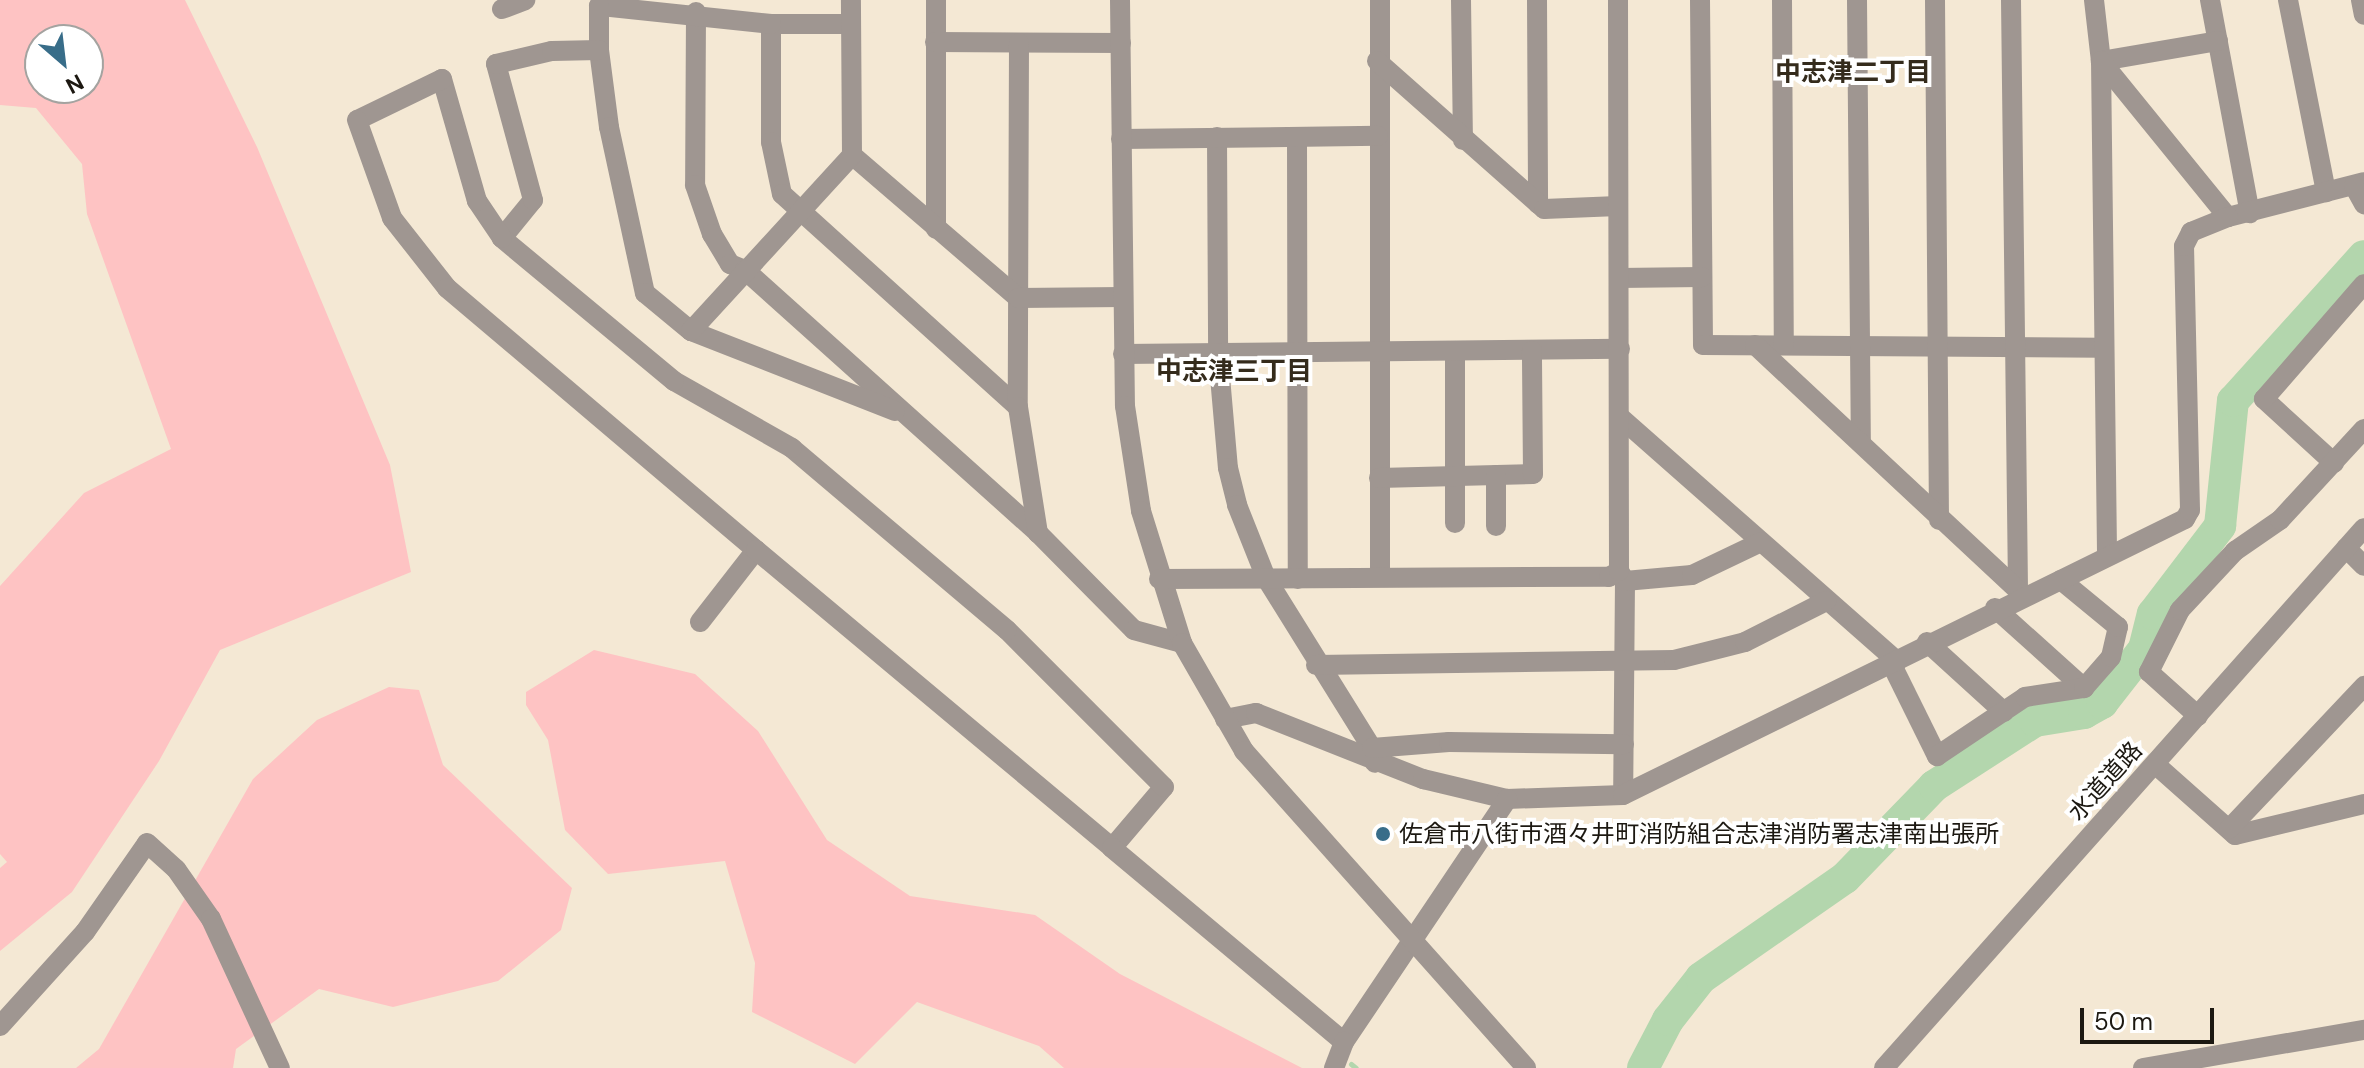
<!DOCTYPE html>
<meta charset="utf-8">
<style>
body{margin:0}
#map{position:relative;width:2364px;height:1068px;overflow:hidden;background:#f4e8d4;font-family:"DM Sans","Noto Sans JP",sans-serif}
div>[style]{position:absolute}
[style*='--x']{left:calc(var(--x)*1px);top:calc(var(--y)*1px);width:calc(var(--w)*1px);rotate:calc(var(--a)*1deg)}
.green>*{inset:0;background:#fec3c3}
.stream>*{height:5px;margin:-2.5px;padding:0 2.5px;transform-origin:2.5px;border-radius:2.5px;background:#b3d6ad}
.river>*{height:32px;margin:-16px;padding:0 16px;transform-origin:16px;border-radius:16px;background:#b3d6ad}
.minor>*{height:20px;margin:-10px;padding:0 10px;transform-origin:10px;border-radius:10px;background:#9f9691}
.tertiary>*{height:20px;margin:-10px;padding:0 10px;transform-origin:10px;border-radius:10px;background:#9f9691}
.dots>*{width:22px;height:22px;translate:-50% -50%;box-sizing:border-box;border:4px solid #fff;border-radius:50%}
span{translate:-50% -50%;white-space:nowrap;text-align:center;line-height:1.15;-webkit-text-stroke:8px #fff;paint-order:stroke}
.street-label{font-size:24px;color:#1c1811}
.poi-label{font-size:24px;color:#1c1811}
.left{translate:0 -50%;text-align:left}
.neighbourhood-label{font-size:26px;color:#342b1c;font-weight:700}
.north{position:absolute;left:24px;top:24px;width:80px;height:80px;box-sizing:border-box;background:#fff;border:2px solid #a4a3a0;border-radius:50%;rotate:152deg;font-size:22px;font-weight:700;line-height:32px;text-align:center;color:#1c1811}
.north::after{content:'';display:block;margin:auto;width:28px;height:36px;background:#386d89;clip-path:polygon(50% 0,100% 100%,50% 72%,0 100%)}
.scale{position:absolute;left:2080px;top:1008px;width:134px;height:36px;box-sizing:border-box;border:4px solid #1c1811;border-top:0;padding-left:10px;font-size:24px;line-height:28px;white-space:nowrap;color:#1c1811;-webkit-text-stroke:6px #fff;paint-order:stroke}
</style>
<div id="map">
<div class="green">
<div style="clip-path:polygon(evenodd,0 0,185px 0,257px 147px,390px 465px,411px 572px,220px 650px,159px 761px,72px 892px,0 951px,0 868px,7px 862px,0 854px,0 586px,84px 493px,171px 449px,87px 214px,82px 164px,36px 108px,0 105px,0 0,88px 40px,88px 88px,40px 88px,40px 40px,88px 40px)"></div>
<div style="clip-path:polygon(594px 650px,695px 674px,758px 731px,827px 840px,910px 896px,1035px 915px,1120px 974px,1302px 1068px,1064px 1068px,1039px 1046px,917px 1002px,855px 1064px,752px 1012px,755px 963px,725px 861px,608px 874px,565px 830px,548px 740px,526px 705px,526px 692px)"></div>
<div style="clip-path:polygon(389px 687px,419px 690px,443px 765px,572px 888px,561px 930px,498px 981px,393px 1007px,319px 989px,236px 1049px,233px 1068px,76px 1068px,99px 1049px,253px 779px,317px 720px)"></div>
</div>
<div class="stream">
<div style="--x:1351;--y:1064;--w:6;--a:39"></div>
</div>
<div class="river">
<div style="--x:1643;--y:1068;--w:54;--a:-62.5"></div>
<div style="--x:1668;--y:1020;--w:53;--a:-51.8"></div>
<div style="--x:1701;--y:978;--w:175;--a:-34.8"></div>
<div style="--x:1845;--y:878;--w:128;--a:-45.9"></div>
<div style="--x:1934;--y:786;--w:120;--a:-32.8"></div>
<div style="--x:2035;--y:721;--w:50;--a:-9.3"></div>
<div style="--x:2084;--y:713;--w:21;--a:-29"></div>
<div style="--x:2102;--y:703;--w:68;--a:-52.1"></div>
<div style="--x:2144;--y:649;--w:36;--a:-76"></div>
<div style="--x:2153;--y:614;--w:111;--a:-52.7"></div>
<div style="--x:2220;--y:526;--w:126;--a:-84.1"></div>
<div style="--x:2233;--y:401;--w:195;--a:-47.9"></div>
</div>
<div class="minor">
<div style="--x:936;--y:0;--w:229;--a:90"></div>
<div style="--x:1380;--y:0;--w:577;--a:90"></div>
<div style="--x:1461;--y:0;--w:140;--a:89.2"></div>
<div style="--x:1537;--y:0;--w:204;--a:89.7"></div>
<div style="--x:1700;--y:0;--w:345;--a:89.5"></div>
<div style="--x:1703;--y:345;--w:398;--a:0.4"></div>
<div style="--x:1782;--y:0;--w:345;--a:89.7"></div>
<div style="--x:1857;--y:0;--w:442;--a:89.5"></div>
<div style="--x:1935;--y:0;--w:520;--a:89.56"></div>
<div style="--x:2011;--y:0;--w:586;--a:89.32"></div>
<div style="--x:2094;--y:0;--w:61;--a:83.5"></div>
<div style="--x:2101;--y:61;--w:495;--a:89.3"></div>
<div style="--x:2210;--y:0;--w:217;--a:79.4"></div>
<div style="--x:2288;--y:0;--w:196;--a:78.8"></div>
<div style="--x:2361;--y:0;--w:15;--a:79"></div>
<div style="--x:502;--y:9;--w:25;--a:-21"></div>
<div style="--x:696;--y:12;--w:173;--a:90.3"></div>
<div style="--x:695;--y:185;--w:52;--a:70.9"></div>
<div style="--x:712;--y:234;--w:35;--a:59"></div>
<div style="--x:730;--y:264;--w:16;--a:22"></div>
<div style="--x:745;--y:270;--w:394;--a:41.9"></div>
<div style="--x:1038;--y:533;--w:136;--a:45.3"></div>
<div style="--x:1134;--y:630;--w:50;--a:15.2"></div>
<div style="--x:771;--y:24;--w:118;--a:90"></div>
<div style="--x:771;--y:142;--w:53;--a:78.1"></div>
<div style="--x:782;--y:194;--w:318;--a:42.1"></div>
<div style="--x:851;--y:24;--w:80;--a:180"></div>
<div style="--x:771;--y:24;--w:173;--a:-174"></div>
<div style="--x:599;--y:6;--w:44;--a:90"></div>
<div style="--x:599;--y:50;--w:78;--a:82.6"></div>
<div style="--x:609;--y:127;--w:170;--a:77.8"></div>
<div style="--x:645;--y:293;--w:60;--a:39.6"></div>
<div style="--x:691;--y:331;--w:219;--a:21.4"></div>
<div style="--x:2218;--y:41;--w:119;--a:170.3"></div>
<div style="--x:2101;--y:61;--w:201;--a:50.9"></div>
<div style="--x:2228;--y:217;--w:140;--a:-14.4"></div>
<div style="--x:935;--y:42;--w:186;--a:0.3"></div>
<div style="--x:1019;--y:43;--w:364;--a:90.2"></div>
<div style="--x:1018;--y:407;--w:128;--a:81"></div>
<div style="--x:1377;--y:61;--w:223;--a:41.5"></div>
<div style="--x:1544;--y:209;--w:74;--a:-2.3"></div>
<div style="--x:1217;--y:137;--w:217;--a:89.7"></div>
<div style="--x:1218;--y:354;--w:114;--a:85"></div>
<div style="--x:1228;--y:468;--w:38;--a:76"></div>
<div style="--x:1237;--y:505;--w:79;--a:68.3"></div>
<div style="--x:1266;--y:578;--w:200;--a:58.1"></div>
<div style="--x:1372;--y:748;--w:15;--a:79"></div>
<div style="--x:1297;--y:137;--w:442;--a:89.9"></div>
<div style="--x:1121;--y:139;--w:257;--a:-0.7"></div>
<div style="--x:852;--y:155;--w:219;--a:40.7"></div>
<div style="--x:1018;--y:298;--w:105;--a:-0.5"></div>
<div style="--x:2354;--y:186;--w:21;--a:61"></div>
<div style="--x:502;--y:238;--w:49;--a:-50.8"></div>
<div style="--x:533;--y:200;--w:141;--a:-105.2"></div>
<div style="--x:496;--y:64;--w:57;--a:-13.1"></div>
<div style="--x:552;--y:51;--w:47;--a:-1.2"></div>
<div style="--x:1619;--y:278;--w:83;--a:-0.7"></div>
<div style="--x:691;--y:331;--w:239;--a:-47.5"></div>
<div style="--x:852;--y:155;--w:155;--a:-90.4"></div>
<div style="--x:1755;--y:345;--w:362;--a:43"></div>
<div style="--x:1455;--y:352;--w:171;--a:90"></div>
<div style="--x:1123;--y:354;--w:497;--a:-0.6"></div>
<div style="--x:1621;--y:418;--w:368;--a:41.4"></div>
<div style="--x:2334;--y:463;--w:95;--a:-137.6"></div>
<div style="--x:2264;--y:399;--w:152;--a:-49"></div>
<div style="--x:1379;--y:478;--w:154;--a:-1.5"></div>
<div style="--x:1533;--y:474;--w:123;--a:-90.5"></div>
<div style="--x:1496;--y:526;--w:51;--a:-90"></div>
<div style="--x:2346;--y:548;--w:25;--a:45"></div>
<div style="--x:1619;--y:571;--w:12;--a:59"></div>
<div style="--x:1625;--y:581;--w:214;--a:90.5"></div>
<div style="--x:1625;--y:581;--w:67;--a:-5.1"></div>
<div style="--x:1692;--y:575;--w:76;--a:-25.6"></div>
<div style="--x:1995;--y:608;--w:120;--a:42"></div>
<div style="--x:700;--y:622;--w:91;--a:-52.1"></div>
<div style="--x:1927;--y:642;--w:104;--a:42.3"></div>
<div style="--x:1891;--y:663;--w:104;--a:63.7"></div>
<div style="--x:1937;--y:756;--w:106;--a:-33.8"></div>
<div style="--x:2025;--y:697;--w:60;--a:-8.7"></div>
<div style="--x:2084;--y:688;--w:41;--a:-48.9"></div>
<div style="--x:2111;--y:657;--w:31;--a:-77"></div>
<div style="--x:2118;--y:627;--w:74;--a:-140.5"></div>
<div style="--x:1316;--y:665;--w:358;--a:-0.8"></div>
<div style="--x:1674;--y:660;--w:73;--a:-14.2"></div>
<div style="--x:1745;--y:642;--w:91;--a:-26.8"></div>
<div style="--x:2198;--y:716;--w:66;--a:-138.1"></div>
<div style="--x:2149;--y:672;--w:69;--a:-63.4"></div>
<div style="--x:2180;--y:610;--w:81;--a:-47"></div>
<div style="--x:2235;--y:551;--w:55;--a:-34.6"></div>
<div style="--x:2280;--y:520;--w:124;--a:-47.3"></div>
<div style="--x:1225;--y:719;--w:32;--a:-11"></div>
<div style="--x:1256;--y:713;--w:180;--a:21.6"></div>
<div style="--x:1423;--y:779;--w:86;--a:13.4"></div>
<div style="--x:1507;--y:799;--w:116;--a:-2"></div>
<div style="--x:1623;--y:795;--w:626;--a:-26.16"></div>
<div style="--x:2185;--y:519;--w:10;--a:-61"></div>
<div style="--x:2190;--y:510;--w:264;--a:-91.3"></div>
<div style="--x:2184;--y:246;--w:16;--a:-63"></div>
<div style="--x:2191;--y:232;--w:40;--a:-22"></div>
<div style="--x:1372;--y:748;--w:77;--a:-4.5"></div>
<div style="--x:1449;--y:742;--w:175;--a:0.7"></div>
<div style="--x:2155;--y:764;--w:107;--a:41.6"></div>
<div style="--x:2235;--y:835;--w:133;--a:-13.5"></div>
<div style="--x:2229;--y:829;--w:197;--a:-46.6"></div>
<div style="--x:1112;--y:848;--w:80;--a:-49.6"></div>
<div style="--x:1164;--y:787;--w:222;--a:-135"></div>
<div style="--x:1007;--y:630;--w:282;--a:-139.8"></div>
<div style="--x:792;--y:448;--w:136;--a:-150.4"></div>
<div style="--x:674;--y:381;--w:224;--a:-140.3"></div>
<div style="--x:502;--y:238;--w:45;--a:-124"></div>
<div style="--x:477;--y:201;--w:127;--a:-106"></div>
<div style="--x:442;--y:79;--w:94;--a:154.2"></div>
<div style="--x:357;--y:120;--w:104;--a:70.3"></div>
<div style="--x:392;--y:218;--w:89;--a:51.8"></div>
<div style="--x:447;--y:288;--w:405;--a:40.3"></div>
<div style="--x:756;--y:550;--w:464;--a:39.9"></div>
<div style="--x:1112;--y:848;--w:302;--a:39.9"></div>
<div style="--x:1344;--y:1042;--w:293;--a:-56.1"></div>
<div style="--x:0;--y:1026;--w:127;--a:-47.9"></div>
<div style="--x:85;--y:932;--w:108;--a:-55.1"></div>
<div style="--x:147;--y:843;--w:39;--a:42"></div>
<div style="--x:176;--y:869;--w:61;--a:55"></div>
<div style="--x:211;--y:919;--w:164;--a:65.2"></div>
<div style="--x:1334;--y:1068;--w:28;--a:-69"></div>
<div style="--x:2143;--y:1068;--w:224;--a:-9.8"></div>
</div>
<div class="tertiary">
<div style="--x:1120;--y:0;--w:406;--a:89.3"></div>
<div style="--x:1125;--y:406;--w:106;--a:81.3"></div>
<div style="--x:1141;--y:511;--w:138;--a:72.7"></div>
<div style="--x:1182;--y:643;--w:125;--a:60.1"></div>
<div style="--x:1244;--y:751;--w:424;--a:48.3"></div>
<div style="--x:1159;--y:579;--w:450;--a:-0.3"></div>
<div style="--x:1609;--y:577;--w:12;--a:-31"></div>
<div style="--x:1619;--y:571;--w:571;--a:-90.1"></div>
<div style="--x:1884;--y:1068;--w:722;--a:-48.37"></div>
</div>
<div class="dots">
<div style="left:1383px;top:834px;background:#386d89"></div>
</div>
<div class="street-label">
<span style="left:2105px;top:781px;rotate:-48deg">水道道路</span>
</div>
<div class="poi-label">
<span class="left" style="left:1399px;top:834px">佐倉市八街市酒々井町消防組合志津消防署志津南出張所</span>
</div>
<div class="neighbourhood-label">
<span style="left:1853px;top:73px">中志津二丁目</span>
<span style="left:1234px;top:372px">中志津三丁目</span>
</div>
<div class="north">N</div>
<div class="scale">50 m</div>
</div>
